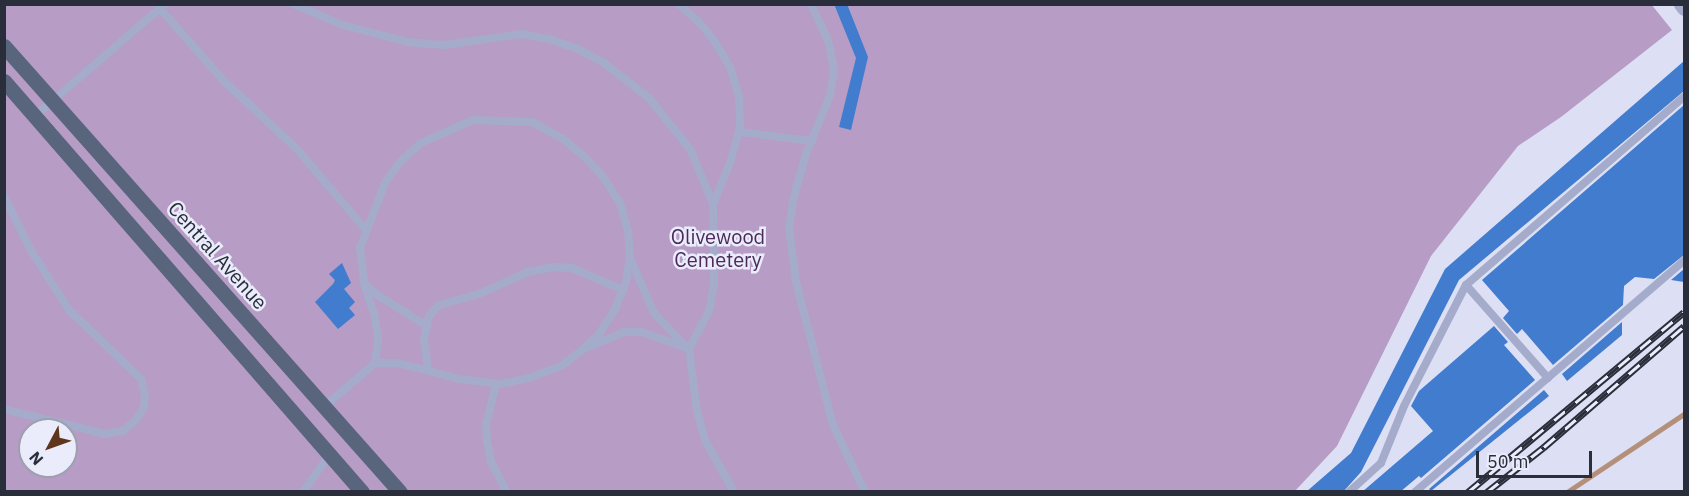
<!DOCTYPE html>
<style>
body{margin:0}
#map{position:relative;width:1689px;height:496px;overflow:hidden;background:#dde0f4;font-family:"IBM Plex Sans",sans-serif}
div>[style]{position:absolute}
[style*='--x']{left:calc(var(--x)*1px);top:calc(var(--y)*1px);width:calc(var(--w)*1px);rotate:calc(var(--a)*1deg)}
.green>*{inset:0;background:#b79cc5}
.stream>*{height:4.5px;margin:-2.25px;padding:0 2.25px;transform-origin:2.25px;border-radius:2.25px;background:#b4907a}
.building>*{inset:0;background:#417cce}
.lane>*{height:8px;margin:-4px;padding:0 4px;transform-origin:4px;border-radius:4px;background:#a5accb}
.street>*{height:15px;margin:-7.5px;padding:0 7.5px;transform-origin:7.5px;border-radius:7.5px;background:#a5accb}
.primary>*{height:15px;margin:-7.5px;padding:0 7.5px;transform-origin:7.5px;border-radius:7.5px;background:#59647d}
.rail>*{height:7px;margin-top:-3.5px;transform-origin:0;background:repeating-linear-gradient(90deg,#eaecfb 0 14px,#292e3a 0 28px);box-sizing:border-box;border-block:2px solid #292e3a}
span{translate:-50% -50%;white-space:nowrap;text-align:center;line-height:1.15;-webkit-text-stroke:5px #eaecfb;paint-order:stroke}
.park-label{font-size:20px;color:#4c2a5a}
.street-label{font-size:20px;color:#292e3a}
.frame{position:absolute;inset:0;border:6px solid #292e3a;pointer-events:none}
.north{position:absolute;left:18px;top:418px;width:60px;height:60px;box-sizing:border-box;background:#eaecfb;border:2px solid #9da0ae;border-radius:50%;rotate:229deg;font-size:16px;font-weight:700;line-height:24px;text-align:center;color:#292e3a}
.north::after{content:'';display:block;margin:auto;width:21px;height:27px;background:#5f361b;clip-path:polygon(50% 0,100% 100%,50% 72%,0 100%)}
.scale{position:absolute;left:1476px;top:451px;width:116px;height:27px;box-sizing:border-box;border:3px solid #292e3a;border-top:0;padding-left:8px;font-size:18px;line-height:21px;white-space:nowrap;color:#292e3a;-webkit-text-stroke:4px #eaecfb;paint-order:stroke}
</style>
<div id="map">
<div class="green">
<div style="clip-path:polygon(evenodd,1651px 4px,1672px 30px,1561px 117px,1518px 146px,1431px 256px,1337px 446px,1295px 491px,5px 492px,4px 5px,1651px 4px,30px 430px,66px 430px,66px 466px,30px 466px,30px 430px)"></div>
</div>
<div class="stream">
<div style="--x:1567;--y:492;--w:141;--a:-33.7"></div>
</div>
<div class="building">
<div style="clip-path:polygon(834px 4px,847px 4px,868px 57px,851px 130px,839px 127px,856px 58px)"></div>
<div style="clip-path:polygon(1684px 61px,1684px 91px,1459px 280px,1361px 472px,1343px 492px,1306px 492px,1351px 453px,1445px 269px)"></div>
<div style="clip-path:polygon(1684px 105px,1684px 255px,1654px 279px,1635px 277px,1624px 286px,1623px 305px,1553px 365px,1522px 329px,1517px 334px,1503px 318px,1509px 311px,1482px 280px)"></div>
<div style="clip-path:polygon(342px 263px,351px 283px,344px 289px,355px 302px,349px 308px,355px 315px,338px 329px,315px 302px,333px 284px,335px 280px,329px 274px)"></div>
<div style="clip-path:polygon(1684px 269px,1684px 282px,1671px 280px)"></div>
<div style="clip-path:polygon(1622px 322px,1622px 335px,1567px 381px,1562px 374px)"></div>
<div style="clip-path:polygon(1494px 326px,1508px 342px,1504px 345px,1535px 380px,1421px 478px,1419px 476px,1400px 492px,1362px 492px,1433px 431px,1411px 406px,1419px 391px)"></div>
<div style="clip-path:polygon(1544px 390px,1549px 396px,1431px 491px,1429px 489px)"></div>
</div>
<div class="lane">
<div style="--x:156;--y:4;--w:103;--a:48.6"></div>
<div style="--x:224;--y:81;--w:100;--a:43"></div>
<div style="--x:297;--y:149;--w:106;--a:49.6"></div>
<div style="--x:293;--y:4;--w:54;--a:22.8"></div>
<div style="--x:343;--y:25;--w:67;--a:14.7"></div>
<div style="--x:408;--y:42;--w:36;--a:5"></div>
<div style="--x:444;--y:45;--w:79;--a:-8"></div>
<div style="--x:522;--y:34;--w:31;--a:11"></div>
<div style="--x:552;--y:40;--w:28;--a:19"></div>
<div style="--x:578;--y:49;--w:30;--a:28"></div>
<div style="--x:604;--y:63;--w:57;--a:37.9"></div>
<div style="--x:649;--y:98;--w:65;--a:51.2"></div>
<div style="--x:690;--y:149;--w:60;--a:67.3"></div>
<div style="--x:713;--y:204;--w:80;--a:89.3"></div>
<div style="--x:714;--y:284;--w:27;--a:100"></div>
<div style="--x:709;--y:311;--w:43;--a:117.8"></div>
<div style="--x:689;--y:349;--w:63;--a:82.6"></div>
<div style="--x:697;--y:411;--w:32;--a:74"></div>
<div style="--x:706;--y:442;--w:57;--a:60.8"></div>
<div style="--x:679;--y:4;--w:27;--a:42"></div>
<div style="--x:699;--y:22;--w:26;--a:51"></div>
<div style="--x:715;--y:42;--w:29;--a:59"></div>
<div style="--x:730;--y:67;--w:30;--a:73"></div>
<div style="--x:739;--y:96;--w:32;--a:88"></div>
<div style="--x:740;--y:128;--w:36;--a:106"></div>
<div style="--x:730;--y:163;--w:44;--a:112.5"></div>
<div style="--x:811;--y:4;--w:40;--a:65"></div>
<div style="--x:828;--y:40;--w:29;--a:78"></div>
<div style="--x:834;--y:68;--w:28;--a:98"></div>
<div style="--x:830;--y:96;--w:63;--a:112.5"></div>
<div style="--x:806;--y:154;--w:44;--a:105.9"></div>
<div style="--x:794;--y:196;--w:31;--a:99"></div>
<div style="--x:789;--y:227;--w:55;--a:82.7"></div>
<div style="--x:796;--y:282;--w:148;--a:75.5"></div>
<div style="--x:833;--y:425;--w:74;--a:64.5"></div>
<div style="--x:36;--y:115;--w:170;--a:-40.7"></div>
<div style="--x:739;--y:132;--w:74;--a:7"></div>
<div style="--x:4;--y:196;--w:59;--a:63.9"></div>
<div style="--x:30;--y:249;--w:72;--a:57.4"></div>
<div style="--x:69;--y:310;--w:100;--a:43.8"></div>
<div style="--x:141;--y:379;--w:17;--a:77"></div>
<div style="--x:145;--y:396;--w:11;--a:95"></div>
<div style="--x:144;--y:407;--w:15;--a:122"></div>
<div style="--x:136;--y:420;--w:17;--a:140"></div>
<div style="--x:123;--y:431;--w:18;--a:171"></div>
<div style="--x:105;--y:434;--w:104;--a:-166.1"></div>
<div style="--x:630;--y:258;--w:60;--a:66.4"></div>
<div style="--x:654;--y:313;--w:44;--a:46.8"></div>
<div style="--x:365;--y:284;--w:18;--a:41"></div>
<div style="--x:379;--y:296;--w:57;--a:32"></div>
<div style="--x:1466;--y:285;--w:124;--a:48.6"></div>
<div style="--x:589;--y:347;--w:38;--a:-23"></div>
<div style="--x:624;--y:332;--w:18;--a:0"></div>
<div style="--x:642;--y:332;--w:50;--a:19.9"></div>
<div style="--x:428;--y:369;--w:30;--a:-98"></div>
<div style="--x:424;--y:339;--w:24;--a:-78"></div>
<div style="--x:429;--y:316;--w:15;--a:-48"></div>
<div style="--x:439;--y:305;--w:41;--a:-15.4"></div>
<div style="--x:479;--y:294;--w:54;--a:-24.2"></div>
<div style="--x:528;--y:272;--w:25;--a:-11"></div>
<div style="--x:553;--y:267;--w:19;--a:3"></div>
<div style="--x:572;--y:268;--w:56;--a:23.3"></div>
<div style="--x:496;--y:384;--w:42;--a:103.7"></div>
<div style="--x:486;--y:425;--w:16;--a:86"></div>
<div style="--x:487;--y:441;--w:21;--a:79"></div>
<div style="--x:491;--y:462;--w:34;--a:62"></div>
<div style="--x:325;--y:406;--w:66;--a:-40.7"></div>
<div style="--x:375;--y:363;--w:23;--a:0"></div>
<div style="--x:398;--y:363;--w:63;--a:14.7"></div>
<div style="--x:459;--y:379;--w:41;--a:7"></div>
<div style="--x:500;--y:384;--w:33;--a:-12"></div>
<div style="--x:532;--y:377;--w:31;--a:-21"></div>
<div style="--x:561;--y:366;--w:25;--a:-37"></div>
<div style="--x:581;--y:351;--w:25;--a:-43"></div>
<div style="--x:599;--y:334;--w:30;--a:-57"></div>
<div style="--x:615;--y:309;--w:29;--a:-68"></div>
<div style="--x:626;--y:282;--w:24;--a:-81"></div>
<div style="--x:630;--y:258;--w:27;--a:-94"></div>
<div style="--x:628;--y:231;--w:29;--a:-106"></div>
<div style="--x:620;--y:203;--w:30;--a:-123"></div>
<div style="--x:604;--y:178;--w:27;--a:-132"></div>
<div style="--x:586;--y:158;--w:30;--a:-140"></div>
<div style="--x:563;--y:139;--w:35;--a:-151"></div>
<div style="--x:532;--y:122;--w:59;--a:-178.1"></div>
<div style="--x:473;--y:120;--w:57;--a:156.1"></div>
<div style="--x:421;--y:143;--w:28;--a:138"></div>
<div style="--x:400;--y:162;--w:26;--a:126"></div>
<div style="--x:385;--y:183;--w:70;--a:111"></div>
<div style="--x:360;--y:248;--w:35;--a:83"></div>
<div style="--x:364;--y:283;--w:32;--a:72"></div>
<div style="--x:374;--y:313;--w:26;--a:81"></div>
<div style="--x:378;--y:339;--w:24;--a:97"></div>
<div style="--x:303;--y:492;--w:47;--a:-54.6"></div>
<div style="--x:1349;--y:492;--w:43;--a:-42.2"></div>
<div style="--x:1381;--y:463;--w:61;--a:-68"></div>
<div style="--x:1404;--y:406;--w:136;--a:-62.9"></div>
<div style="--x:1466;--y:285;--w:288;--a:-40.8"></div>
<div style="--x:1415;--y:492;--w:355;--a:-40.7"></div>
</div>
<div class="street">
<div style="--x:1681;--y:4;--w:5;--a:53"></div>
</div>
<div class="primary">
<div style="--x:4;--y:46;--w:596;--a:48.4"></div>
<div style="--x:4;--y:81;--w:545;--a:48.94"></div>
</div>
<div class="rail">
<div style="--x:1468;--y:492;--w:281;--a:-39.8"></div>
<div style="--x:1487;--y:492;--w:73;--a:-38.3"></div>
<div style="--x:1544;--y:447;--w:185;--a:-40.8"></div>
</div>
<div class="park-label">
<span style="left:718px;top:248px">Olivewood<br>Cemetery</span>
</div>
<div class="street-label">
<span style="left:218px;top:255px;rotate:48deg">Central Avenue</span>
</div>
<div class="frame"></div>
<div class="north">N</div>
<div class="scale">50 m</div>
</div>
